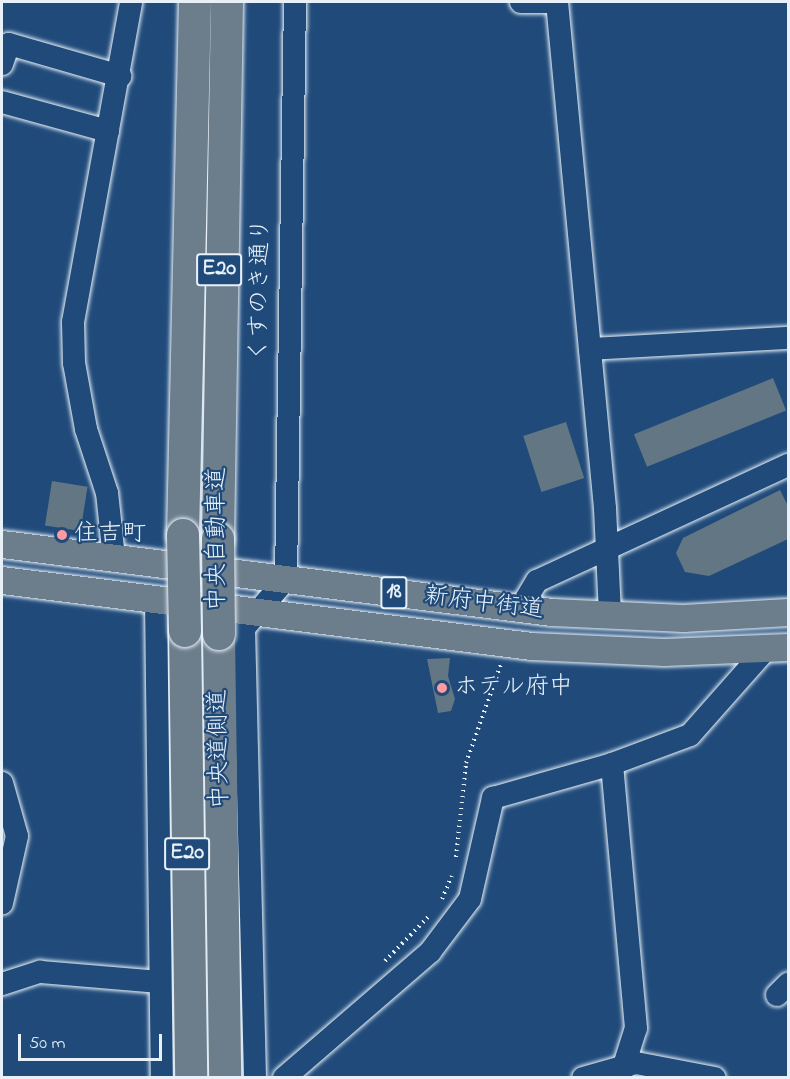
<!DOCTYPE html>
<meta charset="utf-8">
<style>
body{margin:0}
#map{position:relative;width:790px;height:1079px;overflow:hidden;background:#1f4a7a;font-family:"Indie Flower","Klee One",sans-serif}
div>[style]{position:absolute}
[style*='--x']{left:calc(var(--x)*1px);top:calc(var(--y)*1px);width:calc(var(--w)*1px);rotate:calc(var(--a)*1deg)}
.building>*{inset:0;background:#637684;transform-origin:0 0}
.path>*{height:4px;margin-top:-2px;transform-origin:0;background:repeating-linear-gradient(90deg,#e8f1f8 0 1.5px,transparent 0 6px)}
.roads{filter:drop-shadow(0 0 2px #e8f1f8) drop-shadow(0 0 2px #e8f1f8)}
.minor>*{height:22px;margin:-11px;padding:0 11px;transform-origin:11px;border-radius:11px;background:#1f4a7a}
.major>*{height:27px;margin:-13.5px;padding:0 13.5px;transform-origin:13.5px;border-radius:13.5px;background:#6c7d8b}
.highway>*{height:32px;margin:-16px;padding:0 16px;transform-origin:16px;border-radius:16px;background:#6c7d8b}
.bridges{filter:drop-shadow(0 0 2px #e8f1f8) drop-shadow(0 0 2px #e8f1f8)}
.highway-bridge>*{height:32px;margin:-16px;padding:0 16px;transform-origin:16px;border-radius:16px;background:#6c7d8b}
.dots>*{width:16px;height:16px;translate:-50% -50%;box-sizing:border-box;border:3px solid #1f4a7a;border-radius:50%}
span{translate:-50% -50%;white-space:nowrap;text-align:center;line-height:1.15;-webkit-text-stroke:4.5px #1f4a7a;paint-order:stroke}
.shield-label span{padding:2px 4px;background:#1f4a7a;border:2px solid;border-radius:4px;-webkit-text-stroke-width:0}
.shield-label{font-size:22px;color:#e8f1f8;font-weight:700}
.street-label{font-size:24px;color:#e8f1f8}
.poi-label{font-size:24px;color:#e8f1f8}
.left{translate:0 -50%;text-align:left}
.frame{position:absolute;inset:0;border:3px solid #e8f1f8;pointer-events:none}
.scale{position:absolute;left:18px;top:1034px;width:144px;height:27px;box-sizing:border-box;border:3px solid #e8f1f8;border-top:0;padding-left:8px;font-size:18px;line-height:21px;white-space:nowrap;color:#e8f1f8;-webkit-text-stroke:4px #1f4a7a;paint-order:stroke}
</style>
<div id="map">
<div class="building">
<div style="left:773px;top:378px;width:35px;height:150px;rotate:68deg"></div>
<div style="left:566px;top:422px;width:59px;height:45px;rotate:72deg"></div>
<div style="left:52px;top:481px;width:36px;height:45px;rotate:9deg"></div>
<div style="clip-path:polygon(780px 490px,788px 506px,788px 539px,709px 576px,685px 572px,676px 553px,683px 538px)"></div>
<div style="clip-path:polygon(450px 658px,448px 676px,455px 699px,451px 711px,438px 713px,427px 659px)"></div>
</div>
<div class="path">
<div style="--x:456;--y:857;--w:95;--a:-83.9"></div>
<div style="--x:466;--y:763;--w:105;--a:-70.5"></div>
<div style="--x:442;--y:899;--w:25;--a:-67"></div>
<div style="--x:385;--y:961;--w:64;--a:-45.6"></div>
</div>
<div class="roads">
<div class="minor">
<div style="--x:521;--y:2;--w:36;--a:0"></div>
<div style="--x:557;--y:2;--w:508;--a:84.58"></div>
<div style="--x:605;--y:508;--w:108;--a:87.3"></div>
<div style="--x:2;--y:64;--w:21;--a:-71"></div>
<div style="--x:9;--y:44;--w:116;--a:16.1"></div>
<div style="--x:2;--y:102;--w:110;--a:15.3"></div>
<div style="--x:590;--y:349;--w:198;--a:-3.2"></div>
<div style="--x:114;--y:558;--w:65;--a:-96.1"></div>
<div style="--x:107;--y:493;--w:67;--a:-108.2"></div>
<div style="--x:86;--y:429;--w:67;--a:-100.3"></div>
<div style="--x:74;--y:363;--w:41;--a:-91.4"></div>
<div style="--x:73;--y:322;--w:325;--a:-79.7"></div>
<div style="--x:156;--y:600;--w:478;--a:89.3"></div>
<div style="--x:520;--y:609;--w:33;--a:-59"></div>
<div style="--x:537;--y:581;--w:277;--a:-24.8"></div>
<div style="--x:2;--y:783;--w:55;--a:74.2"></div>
<div style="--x:17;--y:836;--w:69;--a:102.6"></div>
<div style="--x:2;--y:984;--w:40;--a:-18"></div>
<div style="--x:40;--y:972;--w:118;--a:4.8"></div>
<div style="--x:777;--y:995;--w:16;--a:-45"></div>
<div style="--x:255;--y:1078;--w:450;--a:-91.4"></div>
<div style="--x:244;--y:628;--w:65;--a:-49.4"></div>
<div style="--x:286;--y:579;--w:577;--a:-89.11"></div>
<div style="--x:284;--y:1078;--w:193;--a:-40.8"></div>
<div style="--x:430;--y:952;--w:66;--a:-53"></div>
<div style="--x:470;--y:899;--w:104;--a:-77.2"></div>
<div style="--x:493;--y:798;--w:124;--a:-15.9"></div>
<div style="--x:583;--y:1078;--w:55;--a:-15.8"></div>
<div style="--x:636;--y:1063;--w:80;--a:10.8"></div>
<div style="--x:620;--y:1078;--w:52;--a:-72.3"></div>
<div style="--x:636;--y:1028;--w:265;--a:-95.2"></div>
<div style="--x:612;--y:764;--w:83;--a:-20.4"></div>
<div style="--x:690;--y:735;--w:115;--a:-48.5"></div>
</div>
<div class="major">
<div style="--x:2;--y:544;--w:554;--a:7.05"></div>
<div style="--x:552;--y:612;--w:131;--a:2.6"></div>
<div style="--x:683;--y:618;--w:105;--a:-3.3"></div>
<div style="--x:2;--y:580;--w:533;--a:7.11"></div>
<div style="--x:531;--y:646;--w:133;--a:2.6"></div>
<div style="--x:664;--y:652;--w:124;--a:-2.3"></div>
</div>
<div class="highway">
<div style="--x:183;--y:535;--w:533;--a:-88.71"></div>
<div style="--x:218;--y:539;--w:537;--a:-89.04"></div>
<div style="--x:185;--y:631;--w:447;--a:89.2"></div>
<div style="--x:219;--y:634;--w:444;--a:89.2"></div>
</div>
</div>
<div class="bridges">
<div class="highway-bridge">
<div style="--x:183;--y:535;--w:96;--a:88.8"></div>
<div style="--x:218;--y:539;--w:95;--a:89.4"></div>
</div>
</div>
<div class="dots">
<div style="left:62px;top:535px;background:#ff9aa2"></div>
<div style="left:442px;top:688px;background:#ff9aa2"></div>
</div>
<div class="shield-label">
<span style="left:219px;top:270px">E20</span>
<span style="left:394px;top:593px">18</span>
<span style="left:187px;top:854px">E20</span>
</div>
<div class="street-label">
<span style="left:261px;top:290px;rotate:-89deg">くすのき通り</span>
<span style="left:218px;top:539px;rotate:-90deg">中央自動車道</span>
<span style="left:484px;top:604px;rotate:7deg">新府中街道</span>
<span style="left:220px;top:749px;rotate:-91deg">中央道側道</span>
</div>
<div class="poi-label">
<span class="left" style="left:74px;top:535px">住吉町</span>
<span class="left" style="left:454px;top:688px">ホテル府中</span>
</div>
<div class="frame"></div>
<div class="scale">50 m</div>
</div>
